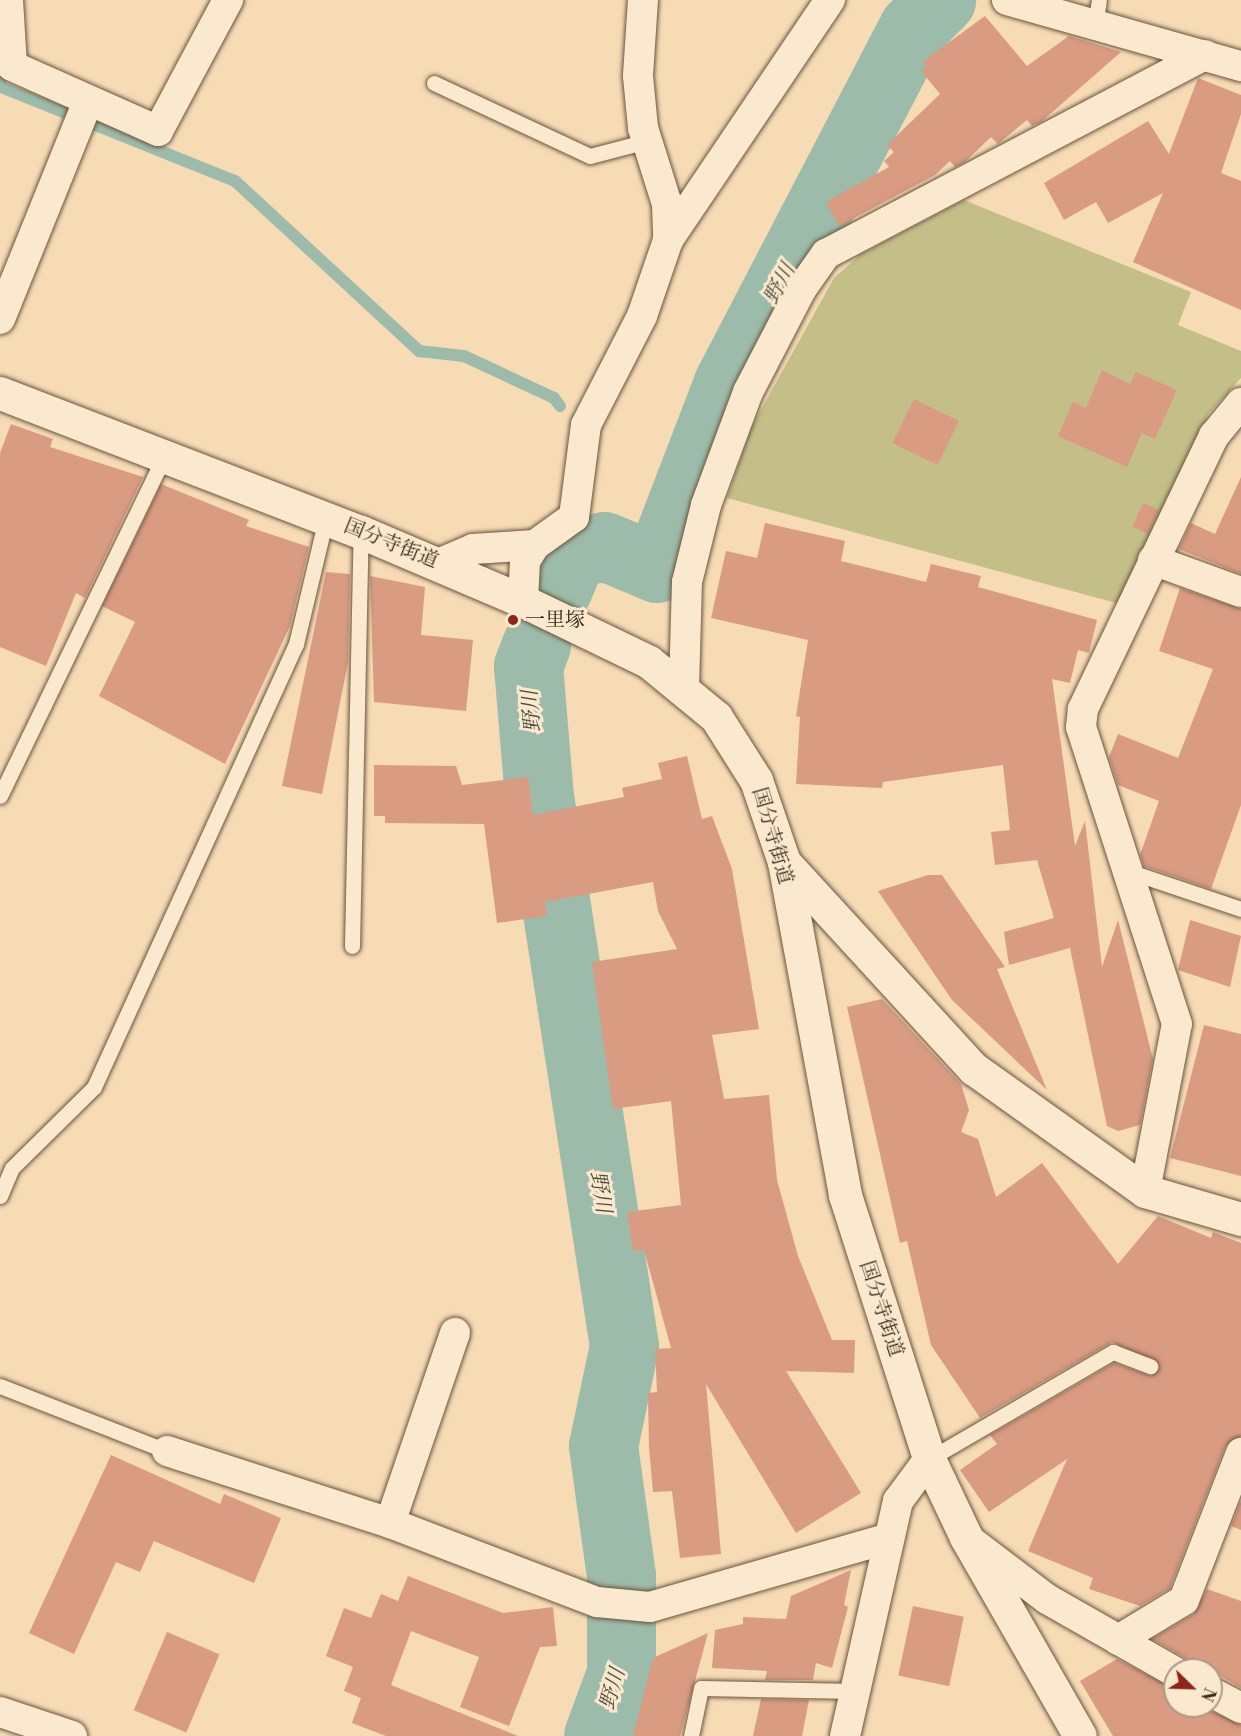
<!DOCTYPE html>
<meta charset="utf-8">
<style>
body{margin:0}
#map{position:relative;width:1241px;height:1736px;overflow:hidden;background:#f7dbb5;font-family:"Libre Bodoni","Noto Serif JP",serif}
div>[style]{position:absolute}
[style*='--x']{left:calc(var(--x)*1px);top:calc(var(--y)*1px);width:calc(var(--w)*1px);rotate:calc(var(--a)*1deg)}
.green>*{inset:0;background:#c4be88}
.stream>*{height:12px;margin:-6px;padding:0 6px;transform-origin:6px;border-radius:6px;background:#9dbbab}
.river>*{height:69px;margin:-34.5px;padding:0 34.5px;transform-origin:34.5px;border-radius:34.5px;background:#9dbbab}
.building>*{inset:0;background:#d99b81;transform-origin:0 0}
.roads{filter:drop-shadow(0 0 2px #68553e) drop-shadow(0 0 2px #68553e)}
.service>*{height:15px;margin:-7.5px;padding:0 7.5px;transform-origin:7.5px;border-radius:7.5px;background:#fae8cf}
.minor>*{height:30px;margin:-15px;padding:0 15px;transform-origin:15px;border-radius:15px;background:#fae8cf}
.tertiary>*{height:33px;margin:-16.5px;padding:0 16.5px;transform-origin:16.5px;border-radius:16.5px;background:#fae8cf}
.secondary>*{height:33px;margin:-16.5px;padding:0 16.5px;transform-origin:16.5px;border-radius:16.5px;background:#fae8cf}
.dots>*{width:16px;height:16px;translate:-50% -50%;box-sizing:border-box;border:3px solid #fae8cf;border-radius:50%}
span{translate:-50% -50%;white-space:nowrap;text-align:center;line-height:1.15;-webkit-text-stroke:6px #fae8cf;paint-order:stroke}
.street-label{font-size:20px;color:#382817}
.poi-label{font-size:20px;color:#382817}
.left{translate:0 -50%;text-align:left}
.water-label{font-size:21px;color:#514d3c;font-style:italic}
.north{position:absolute;left:1163px;top:1658px;width:60px;height:60px;box-sizing:border-box;background:#fae8cf;border:2px solid #ac9b85;border-radius:50%;rotate:113deg;font-size:16px;font-weight:700;line-height:24px;text-align:center;color:#382817}
.north::after{content:'';display:block;margin:auto;width:21px;height:27px;background:#8f2418;clip-path:polygon(50% 0,100% 100%,50% 72%,0 100%)}
</style>
<div id="map">
<div class="green">
<div style="clip-path:polygon(964px 200px,1191px 292px,1178px 325px,1241px 351px,1241px 378px,1209px 413px,1120px 604px,727px 498px,751px 428px,834px 278px,861px 254px)"></div>
</div>
<div class="stream">
<div style="--x:0;--y:78;--w:9;--a:84"></div>
<div style="--x:1;--y:87;--w:252;--a:21.9"></div>
<div style="--x:235;--y:181;--w:251;--a:42.7"></div>
<div style="--x:419;--y:351;--w:45;--a:6.3"></div>
<div style="--x:464;--y:356;--w:99;--a:25"></div>
<div style="--x:554;--y:398;--w:10;--a:53"></div>
<div style="--x:572;--y:554;--w:9;--a:-90"></div>
</div>
<div class="river">
<div style="--x:558;--y:588;--w:37;--a:-68"></div>
<div style="--x:572;--y:554;--w:33;--a:-14"></div>
<div style="--x:604;--y:546;--w:57;--a:22.5"></div>
<div style="--x:657;--y:568;--w:198;--a:-69"></div>
<div style="--x:728;--y:383;--w:400;--a:-62.5"></div>
<div style="--x:913;--y:28;--w:40;--a:-45"></div>
<div style="--x:536;--y:645;--w:22;--a:111"></div>
<div style="--x:528;--y:666;--w:130;--a:85.2"></div>
<div style="--x:539;--y:796;--w:557;--a:81.21"></div>
<div style="--x:624;--y:1346;--w:102;--a:101.9"></div>
<div style="--x:603;--y:1446;--w:131;--a:82.1"></div>
<div style="--x:621;--y:1576;--w:97;--a:90"></div>
<div style="--x:621;--y:1673;--w:67;--a:110.1"></div>
</div>
<div class="building">
<div style="clip-path:polygon(985px 16px,1027px 66px,1069px 36px,1121px 52px,1041px 122px,1032px 126px,1027px 120px,998px 144px,991px 137px,965px 162px,955px 167px,950px 161px,935px 175px,839px 226px,826px 202px,889px 167px,884px 161px,894px 152px,887px 145px,940px 94px,921px 71px,927px 67px,922px 62px)"></div>
<div style="clip-path:polygon(1198px 78px,1241px 95px,1241px 114px,1221px 173px,1241px 181px,1241px 310px,1133px 262px,1163px 193px,1108px 223px,1096px 202px,1064px 220px,1044px 183px,1148px 121px,1169px 154px)"></div>
<div style="clip-path:polygon(1102px 370px,1130px 384px,1136px 372px,1177px 390px,1155px 439px,1142px 433px,1127px 467px,1058px 436px,1073px 402px,1086px 408px)"></div>
<div style="left:914px;top:399px;width:50px;height:49px;rotate:26deg"></div>
<div style="clip-path:polygon(11px 424px,53px 439px,50px 447px,143px 477px,85px 598px,76px 593px,46px 666px,0 647px,0 453px)"></div>
<div style="clip-path:polygon(1241px 477px,1241px 574px,1179px 549px,1191px 523px,1215px 534px)"></div>
<div style="clip-path:polygon(161px 484px,249px 520px,246px 526px,309px 547px,290px 626px,225px 764px,99px 696px,135px 622px,102px 606px)"></div>
<div style="left:1143px;top:503px;width:17px;height:26px;rotate:24deg"></div>
<div style="clip-path:polygon(765px 523px,845px 541px,841px 561px,926px 582px,931px 564px,981px 576px,978px 587px,1097px 620px,1089px 653px,1078px 650px,1070px 683px,1052px 679px,1075px 846px,1085px 821px,1102px 967px,1118px 920px,1153px 1059px,1140px 1125px,1118px 1131px,1107px 1126px,1070px 948px,1009px 965px,1004px 932px,1054px 918px,1037px 860px,995px 865px,991px 832px,1010px 830px,1003px 765px,883px 782px,882px 788px,796px 784px,800px 717px,796px 716px,808px 640px,711px 618px,726px 551px,757px 558px)"></div>
<div style="clip-path:polygon(326px 572px,350px 574px,348px 662px,322px 794px,282px 786px)"></div>
<div style="clip-path:polygon(370px 576px,425px 587px,421px 635px,473px 640px,466px 711px,374px 702px)"></div>
<div style="clip-path:polygon(1180px 588px,1241px 609px,1241px 805px,1211px 889px,1144px 866px,1140px 855px,1159px 801px,1118px 785px,1109px 757px,1118px 734px,1178px 758px,1213px 669px,1159px 651px)"></div>
<div style="clip-path:polygon(687px 756px,702px 819px,712px 816px,732px 869px,759px 1029px,712px 1035px,724px 1099px,769px 1095px,777px 1180px,798px 1256px,832px 1340px,855px 1340px,854px 1373px,786px 1371px,861px 1493px,796px 1533px,706px 1384px,721px 1554px,680px 1558px,672px 1491px,653px 1492px,649px 1447px,648px 1393px,657px 1392px,655px 1349px,671px 1348px,644px 1250px,633px 1251px,627px 1212px,681px 1205px,671px 1101px,613px 1109px,592px 962px,677px 949px,658px 911px,653px 882px,545px 902px,547px 916px,497px 923px,484px 824px,385px 823px,385px 816px,374px 816px,374px 765px,456px 766px,462px 785px,528px 777px,533px 815px,624px 797px,622px 788px,662px 779px,658px 763px)"></div>
<div style="clip-path:polygon(928px 875px,942px 875px,1005px 967px,997px 969px,1047px 1090px,952px 1000px,878px 891px)"></div>
<div style="clip-path:polygon(1190px 920px,1241px 936px,1230px 987px,1178px 970px)"></div>
<div style="clip-path:polygon(882px 999px,961px 1084px,969px 1110px,961px 1132px,978px 1139px,996px 1197px,1042px 1163px,1118px 1264px,1158px 1216px,1211px 1238px,1213px 1232px,1241px 1243px,1241px 1436px,1225px 1447px,1170px 1588px,1140px 1606px,1089px 1589px,1093px 1578px,1028px 1551px,1067px 1459px,989px 1512px,960px 1470px,997px 1444px,990px 1435px,1114px 1363px,1151px 1376px,1159px 1364px,1112px 1342px,980px 1418px,931px 1345px,907px 1241px,900px 1243px,847px 1007px)"></div>
<div style="clip-path:polygon(1204px 1025px,1241px 1034px,1241px 1176px,1170px 1158px)"></div>
<div style="clip-path:polygon(111px 1455px,220px 1504px,224px 1494px,281px 1518px,254px 1583px,154px 1541px,140px 1572px,116px 1562px,74px 1654px,29px 1633px)"></div>
<div style="clip-path:polygon(1241px 1501px,1241px 1530px,1231px 1526px)"></div>
<div style="clip-path:polygon(851px 1570px,844px 1605px,848px 1607px,832px 1668px,816px 1663px,813px 1680px,765px 1680px,767px 1671px,712px 1668px,715px 1630px,743px 1624px,743px 1617px,786px 1619px,791px 1596px)"></div>
<div style="clip-path:polygon(408px 1576px,503px 1613px,553px 1607px,557px 1646px,540px 1647px,509px 1726px,460px 1707px,479px 1657px,411px 1631px,391px 1685px,518px 1736px,386px 1736px,352px 1723px,361px 1698px,344px 1691px,353px 1667px,326px 1656px,344px 1608px,371px 1618px,381px 1594px,398px 1601px)"></div>
<div style="clip-path:polygon(1207px 1589px,1241px 1601px,1241px 1688px,1211px 1670px,1192px 1670px,1184px 1657px,1152px 1639px,1194px 1614px)"></div>
<div style="left:913px;top:1606px;width:52px;height:71px;rotate:12deg"></div>
<div style="left:167px;top:1632px;width:57px;height:85px;rotate:23deg"></div>
<div style="clip-path:polygon(708px 1633px,680px 1736px,633px 1736px,653px 1658px)"></div>
<div style="clip-path:polygon(1117px 1659px,1175px 1689px,1175px 1706px,1201px 1706px,1241px 1725px,1241px 1736px,1113px 1736px,1080px 1681px)"></div>
<div style="clip-path:polygon(761px 1699px,809px 1700px,802px 1736px,753px 1736px)"></div>
</div>
<div class="roads">
<div class="service">
<div style="--x:1095;--y:25;--w:25;--a:-81"></div>
<div style="--x:434;--y:83;--w:172;--a:25.1"></div>
<div style="--x:590;--y:156;--w:59;--a:-14.7"></div>
<div style="--x:0;--y:796;--w:377;--a:-64.2"></div>
<div style="--x:1131;--y:872;--w:116;--a:18.6"></div>
<div style="--x:352;--y:946;--w:414;--a:-88.8"></div>
<div style="--x:0;--y:1196;--w:30;--a:-67"></div>
<div style="--x:12;--y:1168;--w:115;--a:-44.6"></div>
<div style="--x:94;--y:1087;--w:487;--a:-65.5"></div>
<div style="--x:296;--y:644;--w:130;--a:-76.6"></div>
<div style="--x:0;--y:1386;--w:179;--a:21.3"></div>
<div style="--x:929;--y:1459;--w:213;--a:-30.2"></div>
<div style="--x:1113;--y:1352;--w:40;--a:21"></div>
<div style="--x:691;--y:1736;--w:49;--a:-78.2"></div>
<div style="--x:701;--y:1688;--w:154;--a:1.1"></div>
</div>
<div class="minor">
<div style="--x:8;--y:0;--w:66;--a:86.5"></div>
<div style="--x:12;--y:66;--w:160;--a:24"></div>
<div style="--x:158;--y:131;--w:149;--a:-61.9"></div>
<div style="--x:643;--y:0;--w:76;--a:93.8"></div>
<div style="--x:638;--y:76;--w:52;--a:84.5"></div>
<div style="--x:643;--y:128;--w:80;--a:72.5"></div>
<div style="--x:667;--y:204;--w:36;--a:88"></div>
<div style="--x:1007;--y:0;--w:243;--a:15.8"></div>
<div style="--x:0;--y:319;--w:235;--a:-68"></div>
<div style="--x:1153;--y:560;--w:94;--a:20"></div>
<div style="--x:438;--y:564;--w:38;--a:-23"></div>
<div style="--x:473;--y:549;--w:62;--a:-3.7"></div>
<div style="--x:523;--y:601;--w:40;--a:-87.1"></div>
<div style="--x:525;--y:561;--w:19;--a:-58"></div>
<div style="--x:535;--y:545;--w:48;--a:-35.7"></div>
<div style="--x:574;--y:517;--w:93;--a:-82.6"></div>
<div style="--x:586;--y:425;--w:123;--a:-62.8"></div>
<div style="--x:642;--y:316;--w:80;--a:-71.1"></div>
<div style="--x:668;--y:240;--w:290;--a:-56"></div>
<div style="--x:684;--y:688;--w:106;--a:-88.4"></div>
<div style="--x:687;--y:582;--w:79;--a:-76.1"></div>
<div style="--x:706;--y:505;--w:121;--a:-69.6"></div>
<div style="--x:748;--y:392;--w:117;--a:-62.6"></div>
<div style="--x:802;--y:288;--w:42;--a:-54.8"></div>
<div style="--x:826;--y:254;--w:428;--a:-27.7"></div>
<div style="--x:1145;--y:1191;--w:170;--a:-79.2"></div>
<div style="--x:1177;--y:1024;--w:312;--a:-107.9"></div>
<div style="--x:1081;--y:727;--w:18;--a:-84"></div>
<div style="--x:1083;--y:709;--w:303;--a:-64.4"></div>
<div style="--x:1214;--y:436;--w:43;--a:-50.7"></div>
<div style="--x:167;--y:1451;--w:234;--a:17.9"></div>
<div style="--x:390;--y:1523;--w:222;--a:20.9"></div>
<div style="--x:597;--y:1602;--w:53;--a:5.4"></div>
<div style="--x:650;--y:1607;--w:249;--a:-16.1"></div>
<div style="--x:390;--y:1523;--w:201;--a:-71.1"></div>
<div style="--x:973;--y:1543;--w:93;--a:37.1"></div>
<div style="--x:1047;--y:1599;--w:147;--a:29.7"></div>
<div style="--x:1118;--y:1640;--w:77;--a:-31.2"></div>
<div style="--x:1184;--y:1600;--w:158;--a:-68.8"></div>
<div style="--x:1211;--y:1692;--w:34;--a:28"></div>
<div style="--x:0;--y:1712;--w:76;--a:18.4"></div>
<div style="--x:845;--y:1736;--w:241;--a:-77.3"></div>
<div style="--x:898;--y:1501;--w:52;--a:-53.6"></div>
</div>
<div class="tertiary">
<div style="--x:784;--y:862;--w:281;--a:47.5"></div>
<div style="--x:974;--y:1069;--w:210;--a:35.5"></div>
<div style="--x:1145;--y:1191;--w:100;--a:16.3"></div>
</div>
<div class="secondary">
<div style="--x:0;--y:393;--w:387;--a:21.1"></div>
<div style="--x:361;--y:532;--w:176;--a:23.1"></div>
<div style="--x:523;--y:601;--w:140;--a:25.8"></div>
<div style="--x:649;--y:662;--w:87;--a:39.4"></div>
<div style="--x:716;--y:717;--w:75;--a:57.6"></div>
<div style="--x:756;--y:780;--w:87;--a:71.1"></div>
<div style="--x:784;--y:862;--w:339;--a:79.6"></div>
<div style="--x:845;--y:1195;--w:277;--a:72.3"></div>
<div style="--x:929;--y:1459;--w:86;--a:64.6"></div>
<div style="--x:966;--y:1537;--w:229;--a:60.2"></div>
</div>
</div>
<div class="dots">
<div style="left:513px;top:620px;background:#8f2418"></div>
</div>
<div class="street-label">
<span style="left:391px;top:544px;rotate:22deg">国分寺街道</span>
<span style="left:772px;top:836px;rotate:74deg">国分寺街道</span>
<span style="left:881px;top:1309px;rotate:72deg">国分寺街道</span>
</div>
<div class="poi-label">
<span class="left" style="left:525px;top:620px">一里塚</span>
</div>
<div class="water-label">
<span style="left:780px;top:284px;rotate:-62deg">野川</span>
<span style="left:532px;top:711px;rotate:-95deg">野川</span>
<span style="left:600px;top:1192px;rotate:81deg">野川</span>
<span style="left:613px;top:1689px;rotate:-74deg">野川</span>
</div>
<div class="north">N</div>
</div>
